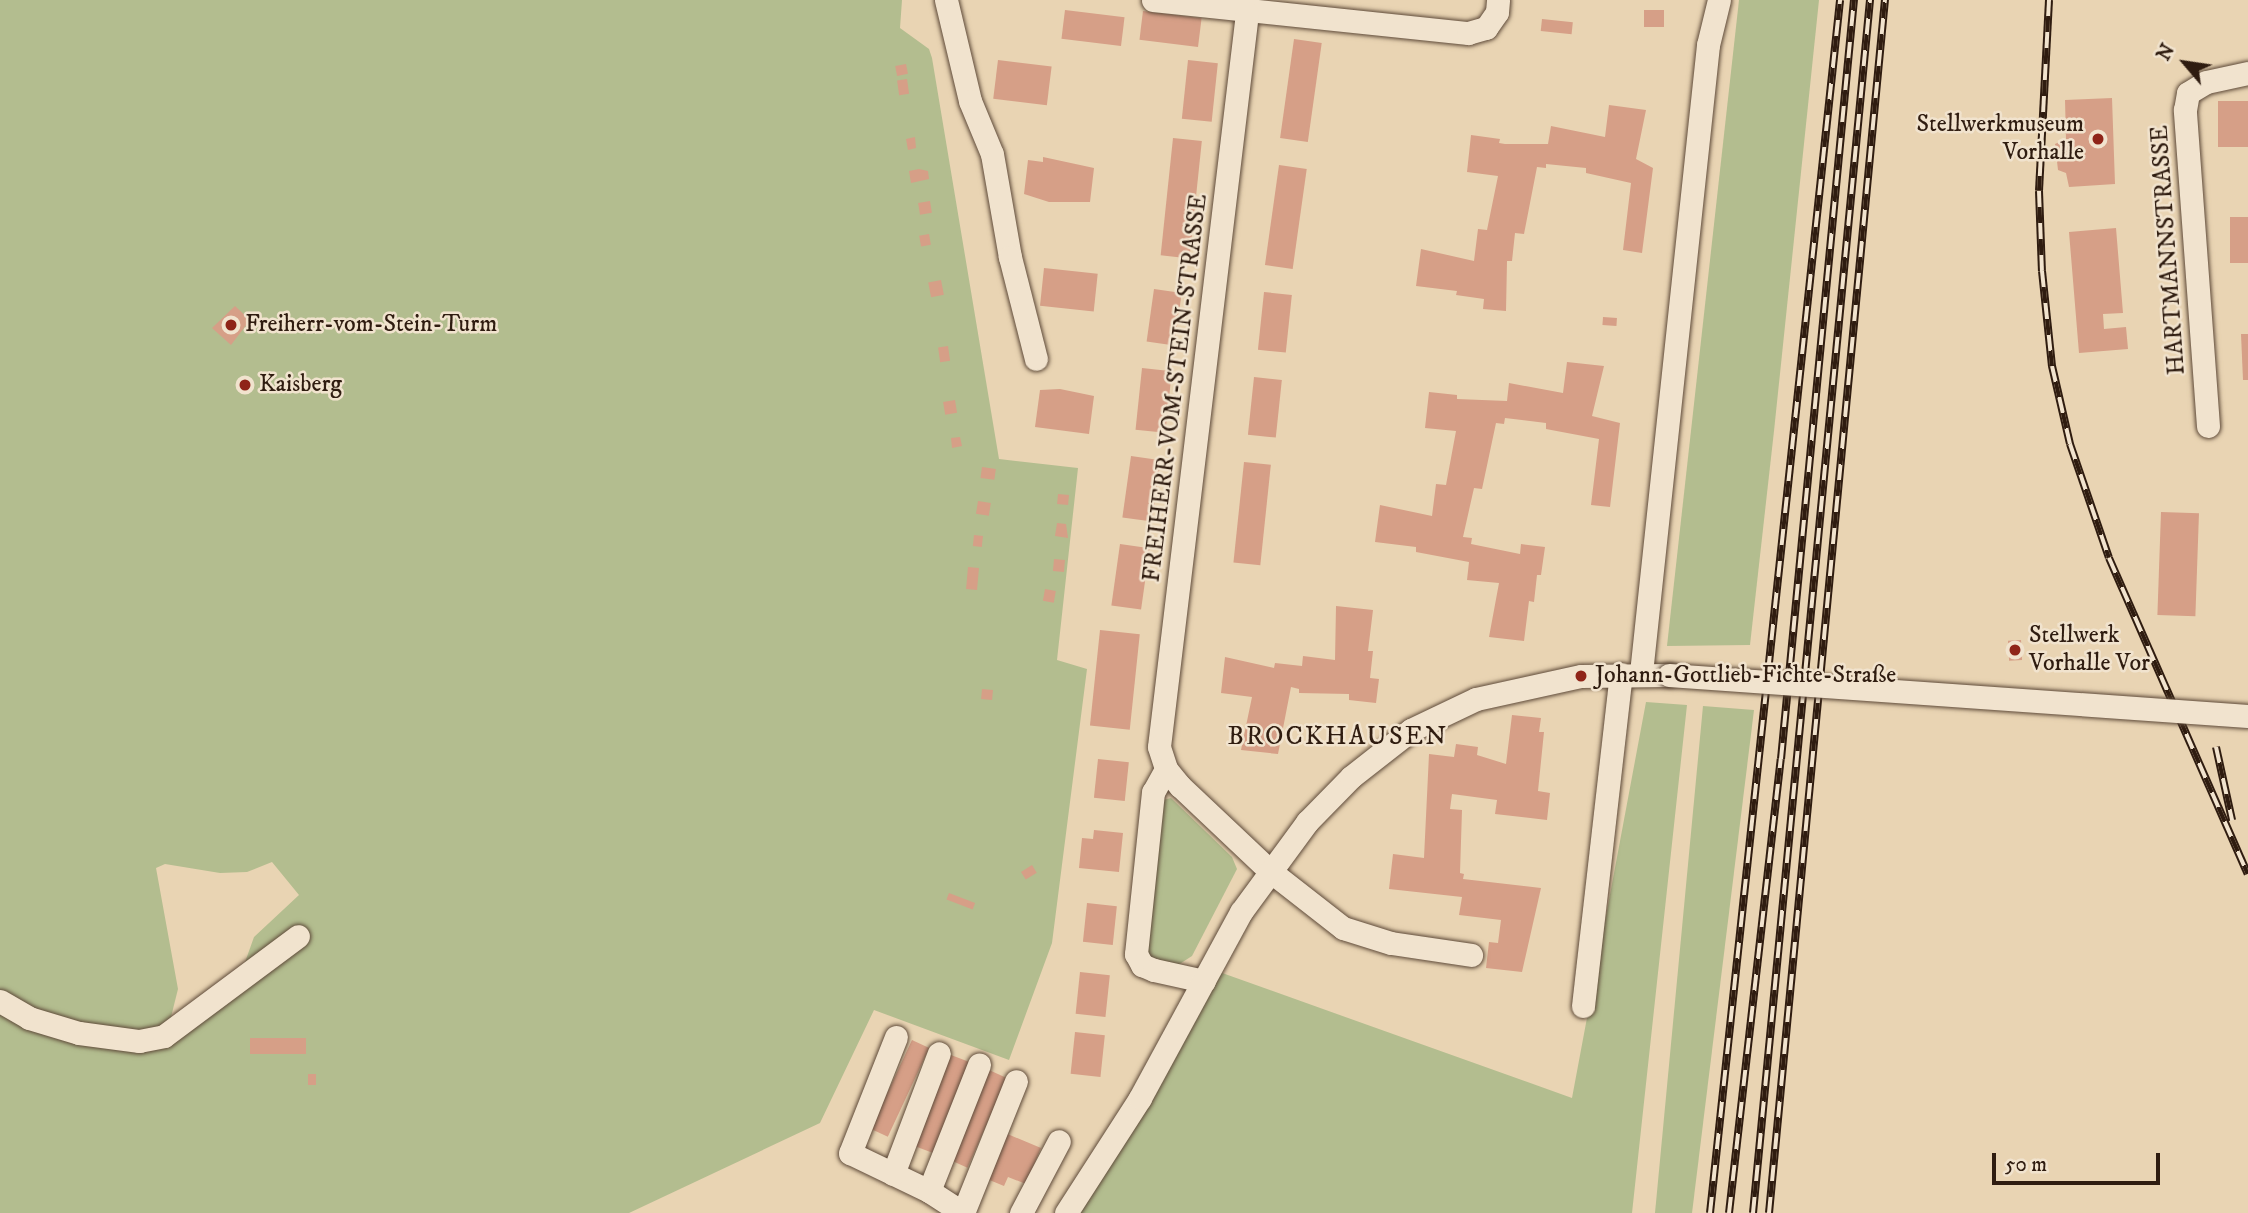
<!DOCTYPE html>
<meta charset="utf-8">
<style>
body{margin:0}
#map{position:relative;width:2248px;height:1213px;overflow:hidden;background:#e9d4b3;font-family:"IM FELL DW Pica",serif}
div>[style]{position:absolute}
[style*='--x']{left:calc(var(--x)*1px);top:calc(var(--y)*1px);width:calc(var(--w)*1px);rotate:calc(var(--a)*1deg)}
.green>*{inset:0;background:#b3bd8f}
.building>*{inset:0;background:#d69f87;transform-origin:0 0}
.roads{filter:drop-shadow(0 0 2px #5e4a39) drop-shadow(0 0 2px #5e4a39)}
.minor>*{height:23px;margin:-11.5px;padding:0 11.5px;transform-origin:11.5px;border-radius:11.5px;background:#f1e3ce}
.rail>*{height:8px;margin-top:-4px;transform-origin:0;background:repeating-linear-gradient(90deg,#f1e3ce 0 16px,#2f1c10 0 32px);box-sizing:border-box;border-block:2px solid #2f1c10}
.bridges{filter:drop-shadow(0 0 2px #5e4a39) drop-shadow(0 0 2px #5e4a39)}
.minor-bridge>*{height:23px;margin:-11.5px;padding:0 11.5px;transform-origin:11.5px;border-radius:11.5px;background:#f1e3ce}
.dots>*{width:19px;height:19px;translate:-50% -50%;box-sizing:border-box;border:4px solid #f1e3ce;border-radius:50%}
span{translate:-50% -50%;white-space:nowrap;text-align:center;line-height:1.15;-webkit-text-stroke:5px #f1e3ce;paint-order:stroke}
.poi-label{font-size:24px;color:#2f1c10}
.right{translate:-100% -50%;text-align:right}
.left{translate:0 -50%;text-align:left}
.street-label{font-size:24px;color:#2f1c10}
.neighbourhood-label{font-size:26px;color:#2f1c10;letter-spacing:2px}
.north{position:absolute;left:2150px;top:28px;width:70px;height:70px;-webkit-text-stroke:5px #f1e3ce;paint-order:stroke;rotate:299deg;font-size:19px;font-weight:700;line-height:28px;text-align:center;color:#2f1c10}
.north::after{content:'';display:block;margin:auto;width:24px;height:32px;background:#2f1c10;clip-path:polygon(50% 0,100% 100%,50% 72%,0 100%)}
.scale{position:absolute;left:1992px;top:1153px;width:168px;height:32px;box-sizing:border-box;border:4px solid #2f1c10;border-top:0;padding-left:9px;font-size:21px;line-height:24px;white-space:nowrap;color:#2f1c10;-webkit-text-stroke:5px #f1e3ce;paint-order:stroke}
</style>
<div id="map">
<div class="green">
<div style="clip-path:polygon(evenodd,0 0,902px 0,900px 28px,929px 49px,932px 58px,999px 459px,1078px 468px,1057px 660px,1087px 669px,1052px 943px,1009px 1060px,874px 1010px,820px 1123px,629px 1213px,0 1213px,0 0,272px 862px,299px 895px,254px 937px,244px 965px,170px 1021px,178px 989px,156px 868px,165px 864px,220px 873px,247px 872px,272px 862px)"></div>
<div style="clip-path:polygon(1739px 0,1819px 0,1774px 431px,1750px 645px,1667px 646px)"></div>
<div style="clip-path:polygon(1646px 702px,1687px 705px,1632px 1213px,1066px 1213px,1211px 969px,1572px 1098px)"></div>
<div style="clip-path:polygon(1703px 706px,1754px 710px,1692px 1213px,1655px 1213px)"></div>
<div style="clip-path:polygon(1171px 798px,1232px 857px,1237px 869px,1192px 956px,1178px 965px,1150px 957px,1143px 945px,1163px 800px)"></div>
</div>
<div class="building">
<div style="left:1065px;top:10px;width:60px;height:29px;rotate:7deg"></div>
<div style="left:1644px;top:10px;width:20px;height:17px"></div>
<div style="left:1143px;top:11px;width:59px;height:29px;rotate:7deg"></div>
<div style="left:1542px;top:19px;width:31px;height:12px;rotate:6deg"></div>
<div style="left:1294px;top:39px;width:28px;height:100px;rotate:8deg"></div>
<div style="left:998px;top:60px;width:54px;height:39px;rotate:7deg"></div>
<div style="left:1188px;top:60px;width:30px;height:59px;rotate:6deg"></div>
<div style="left:906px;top:64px;width:10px;height:11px;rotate:79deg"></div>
<div style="left:907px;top:79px;width:15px;height:10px;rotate:82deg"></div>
<div style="clip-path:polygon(2112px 98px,2115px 184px,2069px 187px,2066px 173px,2058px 170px,2055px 144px,2066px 139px,2065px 100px)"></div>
<div style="left:2248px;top:101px;width:46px;height:30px;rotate:90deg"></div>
<div style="clip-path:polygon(1609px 105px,1646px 110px,1636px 159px,1653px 168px,1642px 253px,1623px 250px,1631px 183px,1586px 173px,1586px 168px,1546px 164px,1546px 168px,1537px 167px,1524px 234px,1515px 233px,1512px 261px,1507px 261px,1506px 311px,1483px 309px,1484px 299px,1456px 295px,1457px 291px,1416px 286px,1421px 249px,1474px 261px,1478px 229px,1487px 230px,1498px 176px,1467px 172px,1471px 135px,1500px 139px,1499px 143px,1505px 144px,1548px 144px,1551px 126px,1605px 137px)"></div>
<div style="clip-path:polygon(915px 137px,916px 148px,908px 150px,906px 139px)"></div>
<div style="left:1173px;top:138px;width:29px;height:118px;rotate:6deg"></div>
<div style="clip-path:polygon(1043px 157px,1094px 168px,1090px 202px,1049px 202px,1024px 194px,1028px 160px,1043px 162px)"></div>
<div style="left:1279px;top:165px;width:28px;height:101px;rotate:8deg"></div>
<div style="clip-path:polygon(919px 169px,928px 171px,929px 179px,911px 183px,909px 171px)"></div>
<div style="left:930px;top:201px;width:12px;height:12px;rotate:81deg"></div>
<div style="left:2248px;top:217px;width:46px;height:18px;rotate:90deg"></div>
<div style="clip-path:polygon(2116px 228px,2123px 313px,2103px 314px,2104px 329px,2126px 327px,2128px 349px,2079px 353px,2069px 232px)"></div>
<div style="left:929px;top:234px;width:11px;height:10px;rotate:80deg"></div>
<div style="left:1044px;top:268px;width:54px;height:38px;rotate:6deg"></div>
<div style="left:941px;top:280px;width:15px;height:13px;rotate:79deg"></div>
<div style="left:1154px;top:289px;width:28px;height:53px;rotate:8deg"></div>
<div style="left:1264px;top:292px;width:28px;height:58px;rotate:6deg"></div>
<div style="clip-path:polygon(235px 306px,250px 320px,231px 345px,212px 328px)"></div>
<div style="left:1603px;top:317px;width:14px;height:8px;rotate:4deg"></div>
<div style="clip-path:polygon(2241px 334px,2248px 334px,2248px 380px,2243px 380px)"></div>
<div style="left:948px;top:346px;width:15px;height:10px;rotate:82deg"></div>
<div style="clip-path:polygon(1567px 362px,1604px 366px,1592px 416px,1620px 423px,1610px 507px,1591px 505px,1599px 439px,1546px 429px,1546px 423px,1505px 418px,1504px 424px,1496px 423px,1482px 489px,1474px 488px,1463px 537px,1472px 538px,1471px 544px,1520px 554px,1521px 544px,1545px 547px,1541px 575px,1537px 575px,1534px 602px,1529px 601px,1524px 641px,1489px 637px,1499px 583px,1467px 580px,1469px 562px,1416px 552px,1416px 547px,1375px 542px,1380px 505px,1432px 516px,1436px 484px,1446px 485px,1456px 431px,1425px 428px,1429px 392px,1457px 395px,1457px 399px,1507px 401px,1509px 383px,1563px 393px)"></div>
<div style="left:1142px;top:368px;width:30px;height:62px;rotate:6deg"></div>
<div style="left:1254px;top:377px;width:28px;height:58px;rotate:6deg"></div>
<div style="clip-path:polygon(1060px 389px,1094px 396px,1089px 434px,1035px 427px,1040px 390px)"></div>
<div style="left:955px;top:400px;width:13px;height:12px;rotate:81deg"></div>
<div style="clip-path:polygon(960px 437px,962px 446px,952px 448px,951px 438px)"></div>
<div style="left:1131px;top:456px;width:30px;height:62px;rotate:8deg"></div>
<div style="left:1244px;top:462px;width:27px;height:101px;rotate:6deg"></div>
<div style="left:982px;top:467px;width:14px;height:11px;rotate:8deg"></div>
<div style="left:1058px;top:494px;width:11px;height:10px;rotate:5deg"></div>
<div style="left:978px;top:501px;width:13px;height:13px;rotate:9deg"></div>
<div style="left:2161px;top:512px;width:38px;height:103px;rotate:2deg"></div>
<div style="clip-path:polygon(1057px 523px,1066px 524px,1068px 538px,1055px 536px)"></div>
<div style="left:974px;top:535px;width:9px;height:11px;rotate:6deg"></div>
<div style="left:1120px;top:544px;width:30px;height:62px;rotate:8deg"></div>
<div style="left:1054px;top:559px;width:11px;height:12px;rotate:5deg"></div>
<div style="left:968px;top:567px;width:11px;height:22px;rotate:5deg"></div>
<div style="left:1045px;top:589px;width:11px;height:12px;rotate:10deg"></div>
<div style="clip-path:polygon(1336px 606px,1373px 610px,1368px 651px,1373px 651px,1370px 678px,1379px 679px,1376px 703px,1349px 700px,1349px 694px,1299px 693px,1299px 689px,1291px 687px,1278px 754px,1241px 750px,1252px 697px,1221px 693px,1225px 657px,1274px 668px,1275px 663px,1302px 666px,1303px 656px,1335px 660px)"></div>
<div style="left:1100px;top:630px;width:40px;height:96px;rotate:6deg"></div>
<div style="left:2021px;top:640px;width:20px;height:13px;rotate:87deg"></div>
<div style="left:982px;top:689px;width:11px;height:10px;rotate:5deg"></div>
<div style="clip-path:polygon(1512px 715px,1541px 718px,1539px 732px,1544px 732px,1538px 791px,1550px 793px,1547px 820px,1495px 814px,1497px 800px,1452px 794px,1450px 809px,1462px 810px,1460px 873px,1464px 874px,1463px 879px,1541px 888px,1522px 972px,1486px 968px,1489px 942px,1498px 943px,1501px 920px,1459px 915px,1462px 897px,1389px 889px,1393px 854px,1424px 858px,1429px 754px,1454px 757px,1456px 744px,1478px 747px,1477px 755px,1506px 764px)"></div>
<div style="left:1098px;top:759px;width:31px;height:39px;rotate:6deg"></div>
<div style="clip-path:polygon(1094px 830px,1123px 833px,1119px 872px,1079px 868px,1082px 838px,1093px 839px)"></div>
<div style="left:1032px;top:865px;width:9px;height:13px;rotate:58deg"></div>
<div style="left:949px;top:893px;width:28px;height:7px;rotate:21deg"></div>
<div style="left:1087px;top:903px;width:30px;height:39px;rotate:6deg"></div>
<div style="left:1080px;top:972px;width:30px;height:42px;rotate:6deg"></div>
<div style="left:1075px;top:1032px;width:30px;height:42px;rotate:6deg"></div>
<div style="left:306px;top:1038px;width:16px;height:56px;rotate:90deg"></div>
<div style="left:912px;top:1040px;width:19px;height:98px;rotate:25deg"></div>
<div style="left:951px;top:1055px;width:19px;height:98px;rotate:21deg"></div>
<div style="left:989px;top:1070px;width:20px;height:98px;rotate:24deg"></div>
<div style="left:308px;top:1074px;width:8px;height:11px"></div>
<div style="clip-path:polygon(1005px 1133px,1041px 1148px,1026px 1184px,1008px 1177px,1004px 1186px,987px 1179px)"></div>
</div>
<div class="roads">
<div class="minor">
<div style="--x:946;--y:0;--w:104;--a:76.6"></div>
<div style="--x:970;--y:101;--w:57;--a:67.5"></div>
<div style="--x:992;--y:154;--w:105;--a:80.1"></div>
<div style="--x:1010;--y:257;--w:105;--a:75.7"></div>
<div style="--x:1153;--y:0;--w:317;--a:6"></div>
<div style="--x:1468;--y:33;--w:19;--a:-16"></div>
<div style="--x:1486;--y:28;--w:19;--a:-55"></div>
<div style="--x:1497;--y:12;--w:12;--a:-85"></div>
<div style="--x:1247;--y:13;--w:739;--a:96.84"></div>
<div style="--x:1159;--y:747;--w:23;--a:72"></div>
<div style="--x:1166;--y:769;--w:22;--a:51"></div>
<div style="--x:1180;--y:786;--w:124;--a:43.4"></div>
<div style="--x:1270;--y:871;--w:93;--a:38"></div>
<div style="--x:1343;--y:928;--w:50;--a:17.4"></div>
<div style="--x:1391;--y:943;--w:81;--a:8.5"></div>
<div style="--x:2208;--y:426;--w:317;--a:-94.2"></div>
<div style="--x:2185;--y:110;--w:17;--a:-80"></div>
<div style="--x:2188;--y:93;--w:21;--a:-31"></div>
<div style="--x:2206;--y:82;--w:43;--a:-12.1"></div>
<div style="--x:1641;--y:673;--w:632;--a:-83.91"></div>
<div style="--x:1708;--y:45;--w:46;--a:-76.3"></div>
<div style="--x:1166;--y:769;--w:26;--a:119"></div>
<div style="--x:1153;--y:792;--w:163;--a:96"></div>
<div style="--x:1136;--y:954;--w:13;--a:61"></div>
<div style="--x:1142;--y:965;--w:13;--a:23"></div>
<div style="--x:1154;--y:970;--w:51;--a:12.4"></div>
<div style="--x:0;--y:1001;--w:34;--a:30"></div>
<div style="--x:29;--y:1018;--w:52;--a:16.7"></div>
<div style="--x:79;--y:1033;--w:61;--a:7.6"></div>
<div style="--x:139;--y:1041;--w:25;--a:-11"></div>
<div style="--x:164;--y:1036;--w:167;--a:-36.7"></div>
<div style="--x:1583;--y:1006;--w:334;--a:-83.5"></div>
<div style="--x:896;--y:1037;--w:125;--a:111.6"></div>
<div style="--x:850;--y:1153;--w:88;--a:25.7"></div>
<div style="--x:929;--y:1191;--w:40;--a:32.9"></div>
<div style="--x:963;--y:1213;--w:142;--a:-68.1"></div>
<div style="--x:893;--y:1174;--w:129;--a:-69.2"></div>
<div style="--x:929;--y:1191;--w:136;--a:-68.4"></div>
<div style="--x:1021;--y:1213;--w:81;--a:-62.2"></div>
<div style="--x:1066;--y:1213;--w:137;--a:-57.2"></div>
<div style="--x:1140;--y:1098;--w:212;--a:-61.5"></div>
<div style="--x:1241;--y:912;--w:112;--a:-53.7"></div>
<div style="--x:1307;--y:822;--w:63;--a:-45.6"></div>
<div style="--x:1351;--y:777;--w:76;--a:-38.1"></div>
<div style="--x:1411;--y:730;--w:72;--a:-25.5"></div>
<div style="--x:1476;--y:699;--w:107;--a:-12.4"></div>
<div style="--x:1581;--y:676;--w:88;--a:-0.7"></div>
</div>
</div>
<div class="rail">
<div style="--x:2049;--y:0;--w:191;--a:93"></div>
<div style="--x:2039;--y:191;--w:80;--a:87.9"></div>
<div style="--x:2042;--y:271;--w:96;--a:84"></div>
<div style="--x:2052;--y:366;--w:80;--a:77"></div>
<div style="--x:2070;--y:444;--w:120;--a:71.1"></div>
<div style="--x:2109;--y:558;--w:345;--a:66.3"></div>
<div style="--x:2216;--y:747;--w:75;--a:77.6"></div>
<div style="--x:1710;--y:1213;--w:1220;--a:-83.88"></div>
<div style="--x:1729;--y:1213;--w:457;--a:-83.5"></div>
<div style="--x:1781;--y:759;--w:763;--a:-84.51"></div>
<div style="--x:1753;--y:1213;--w:1219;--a:-84.49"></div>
<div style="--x:1769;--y:1213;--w:1219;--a:-84.54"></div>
</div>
<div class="bridges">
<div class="minor-bridge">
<div style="--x:1669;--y:675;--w:580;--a:4.05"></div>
</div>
</div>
<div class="dots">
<div style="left:2098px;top:139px;background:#8f2418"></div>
<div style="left:231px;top:325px;background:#8f2418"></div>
<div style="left:245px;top:385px;background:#8f2418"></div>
<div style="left:2015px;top:650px;background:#8f2418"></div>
<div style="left:1581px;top:676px;background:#8f2418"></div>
</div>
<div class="poi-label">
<span class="right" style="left:2084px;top:139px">Stellwerkmuseum<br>Vorhalle</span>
<span class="left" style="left:245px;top:325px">Freiherr-vom-Stein-Turm</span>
<span class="left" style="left:259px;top:385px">Kaisberg</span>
<span class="left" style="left:2029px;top:650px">Stellwerk<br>Vorhalle Vor</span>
<span class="left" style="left:1595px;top:676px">Johann-Gottlieb-Fichte-Straße</span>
</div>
<div class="street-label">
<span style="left:2169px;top:250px;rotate:-94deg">HARTMANNSTRASSE</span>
<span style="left:1176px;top:388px;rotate:-83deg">FREIHERR-VOM-STEIN-STRASSE</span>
</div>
<div class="neighbourhood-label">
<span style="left:1338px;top:737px">BROCKHAUSEN</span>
</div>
<div class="north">N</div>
<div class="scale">50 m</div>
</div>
